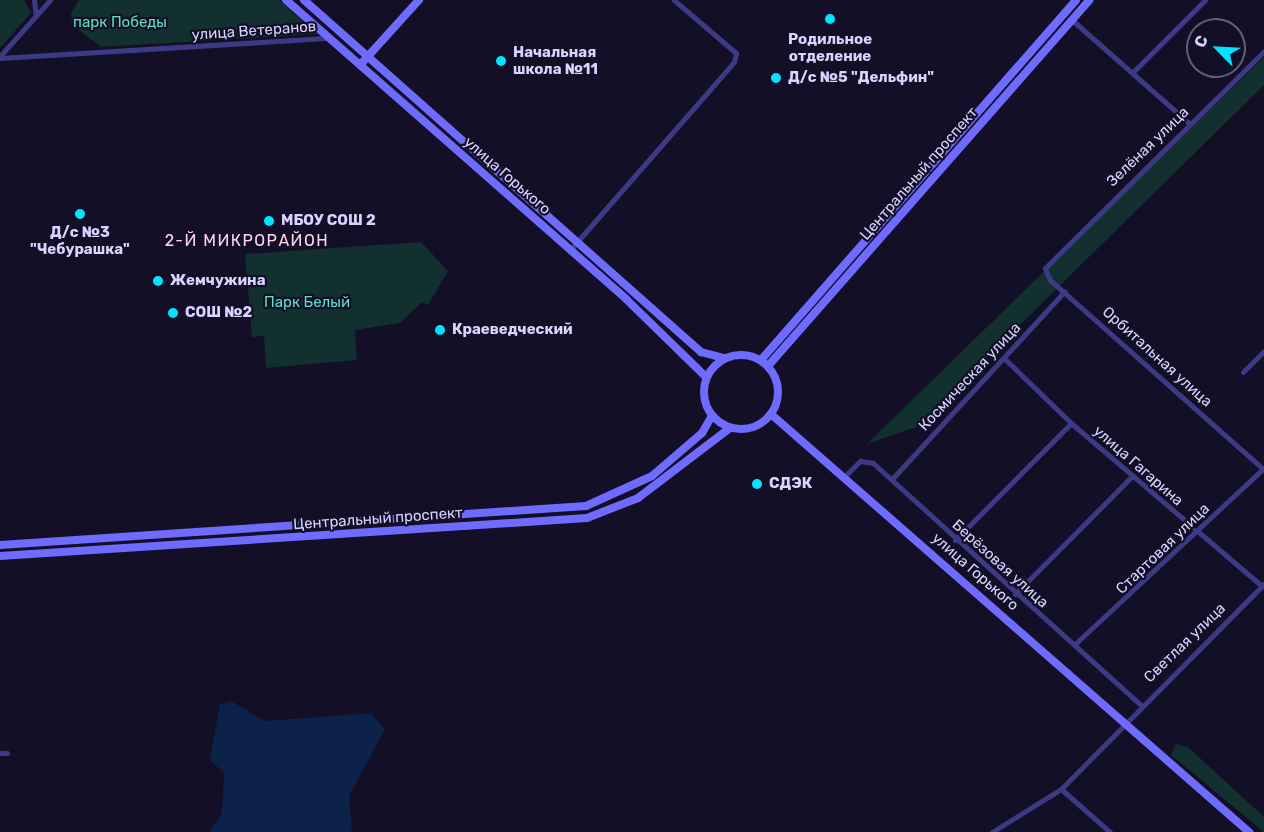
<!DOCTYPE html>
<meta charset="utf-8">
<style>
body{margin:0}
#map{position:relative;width:1264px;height:832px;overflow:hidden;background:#130f26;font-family:Rubik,sans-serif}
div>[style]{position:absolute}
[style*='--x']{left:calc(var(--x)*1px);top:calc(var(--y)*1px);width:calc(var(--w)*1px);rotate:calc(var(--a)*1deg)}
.green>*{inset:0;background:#12302f}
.water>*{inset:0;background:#0c2248}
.street>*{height:5px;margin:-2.5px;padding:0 2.5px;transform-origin:2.5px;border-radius:2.5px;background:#3d3a85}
.secondary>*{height:8px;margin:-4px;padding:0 4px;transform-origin:4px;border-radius:4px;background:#6f6bff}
.secondary>.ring{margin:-4px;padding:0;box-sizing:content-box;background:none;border:8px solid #6f6bff;border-radius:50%}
.dots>*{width:16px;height:16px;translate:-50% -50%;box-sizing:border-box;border:3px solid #130f26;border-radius:50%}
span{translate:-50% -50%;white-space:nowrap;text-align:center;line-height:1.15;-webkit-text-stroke:4.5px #130f26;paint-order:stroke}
.park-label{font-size:15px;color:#5fe0c0}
.street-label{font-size:15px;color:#d9d4ff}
.poi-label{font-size:15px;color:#d9d4ff;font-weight:700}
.left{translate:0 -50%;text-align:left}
.neighbourhood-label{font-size:16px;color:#ffd6f0;letter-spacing:1.5px}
.north{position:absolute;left:1186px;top:18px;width:60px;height:60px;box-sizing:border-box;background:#130f26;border:2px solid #625e7d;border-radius:50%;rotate:294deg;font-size:16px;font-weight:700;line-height:24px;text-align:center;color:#d9d4ff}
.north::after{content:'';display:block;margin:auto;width:21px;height:27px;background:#00e5ff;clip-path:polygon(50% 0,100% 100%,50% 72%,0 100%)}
</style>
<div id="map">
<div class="green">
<div style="clip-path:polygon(0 0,24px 0,31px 13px,0 48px)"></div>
<div style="clip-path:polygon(79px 0,279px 0,317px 34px,101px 47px,72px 25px,71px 13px)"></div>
<div style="clip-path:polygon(1264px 57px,1264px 85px,916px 427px,867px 444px)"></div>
<div style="clip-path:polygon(421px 242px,448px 271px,428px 305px,422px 302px,400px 323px,355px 330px,357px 360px,266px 368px,264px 336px,252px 337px,245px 254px)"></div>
<div style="clip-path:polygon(1176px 744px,1188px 747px,1264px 817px,1264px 832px,1171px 755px)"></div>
</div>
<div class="water">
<div style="clip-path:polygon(231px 701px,265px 721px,371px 713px,385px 729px,349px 796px,352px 832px,209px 832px,222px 813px,224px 773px,210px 760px,220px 704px)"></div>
</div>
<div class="street">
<div style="--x:34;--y:0;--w:16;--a:83"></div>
<div style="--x:1072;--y:20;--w:156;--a:41.4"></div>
<div style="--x:0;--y:56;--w:75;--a:-48.2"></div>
<div style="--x:0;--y:58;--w:330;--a:-3.5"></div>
<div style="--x:1132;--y:73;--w:103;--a:-45"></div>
<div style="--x:570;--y:250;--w:249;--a:-48.9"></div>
<div style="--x:734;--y:62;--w:9;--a:-77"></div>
<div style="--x:736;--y:53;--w:82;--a:-139.5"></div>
<div style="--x:1004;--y:358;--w:93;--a:44.1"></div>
<div style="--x:1071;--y:423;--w:251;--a:40.5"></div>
<div style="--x:1243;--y:372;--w:30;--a:-45"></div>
<div style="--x:1263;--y:469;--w:285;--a:-138.4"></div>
<div style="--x:1050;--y:280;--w:13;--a:-113"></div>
<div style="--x:1045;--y:268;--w:308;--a:-44.7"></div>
<div style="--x:844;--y:477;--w:23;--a:-45"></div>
<div style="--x:860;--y:461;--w:13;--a:9"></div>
<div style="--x:873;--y:463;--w:360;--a:42.1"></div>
<div style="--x:892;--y:479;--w:255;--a:-47.4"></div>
<div style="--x:955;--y:540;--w:165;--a:-45.2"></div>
<div style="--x:1015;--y:594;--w:166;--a:-45.2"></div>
<div style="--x:1075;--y:644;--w:258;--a:-43"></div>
<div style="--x:0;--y:753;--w:7;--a:0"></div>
<div style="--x:1061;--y:789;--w:65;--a:41.3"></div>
<div style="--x:992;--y:832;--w:81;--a:-31.9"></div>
<div style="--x:1061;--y:789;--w:289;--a:-45.3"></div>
</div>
<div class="secondary">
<div style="--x:286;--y:0;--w:453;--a:41.3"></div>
<div style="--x:626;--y:299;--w:112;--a:44.3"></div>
<div style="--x:304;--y:0;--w:531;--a:41.56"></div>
<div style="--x:701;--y:352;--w:24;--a:15"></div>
<div style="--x:360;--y:65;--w:88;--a:-47.8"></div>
<div class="ring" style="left:704px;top:355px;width:66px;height:66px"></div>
<div style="--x:761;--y:360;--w:478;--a:-48.8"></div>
<div style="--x:768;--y:366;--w:487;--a:-48.7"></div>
<div style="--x:772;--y:415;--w:634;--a:41.16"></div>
<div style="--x:0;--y:545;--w:587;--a:-3.81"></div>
<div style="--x:586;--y:506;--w:72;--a:-24.4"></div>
<div style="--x:652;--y:476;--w:66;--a:-40.7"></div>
<div style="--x:702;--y:433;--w:20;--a:-60"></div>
<div style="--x:0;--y:556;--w:588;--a:-3.7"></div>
<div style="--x:587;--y:518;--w:55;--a:-21.4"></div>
<div style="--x:638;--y:498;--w:116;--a:-37.3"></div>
</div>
<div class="dots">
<div style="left:830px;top:19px;background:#00e5ff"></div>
<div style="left:501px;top:61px;background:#00e5ff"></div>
<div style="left:776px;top:78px;background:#00e5ff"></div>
<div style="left:80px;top:214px;background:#00e5ff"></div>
<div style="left:269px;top:221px;background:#00e5ff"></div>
<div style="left:158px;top:281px;background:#00e5ff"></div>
<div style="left:173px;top:313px;background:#00e5ff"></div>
<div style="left:440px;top:330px;background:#00e5ff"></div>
<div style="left:757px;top:484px;background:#00e5ff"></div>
</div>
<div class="park-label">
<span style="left:120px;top:23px">парк Победы</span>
<span style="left:307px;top:303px">Парк Белый</span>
</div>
<div class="street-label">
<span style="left:254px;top:31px;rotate:-4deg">улица Ветеранов</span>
<span style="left:1148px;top:147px;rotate:-44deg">Зелёная улица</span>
<span style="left:919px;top:174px;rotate:-49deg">Центральный проспект</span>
<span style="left:507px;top:176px;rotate:41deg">улица Горького</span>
<span style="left:1157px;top:357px;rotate:42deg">Орбитальная улица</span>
<span style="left:970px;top:377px;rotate:-47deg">Космическая улица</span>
<span style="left:1138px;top:466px;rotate:41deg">улица Гагарина</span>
<span style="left:378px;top:519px;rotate:-4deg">Центральный проспект</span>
<span style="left:1163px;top:549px;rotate:-44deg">Стартовая улица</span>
<span style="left:1000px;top:564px;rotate:42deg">Берёзовая улица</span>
<span style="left:975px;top:572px;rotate:41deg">улица Горького</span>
<span style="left:1185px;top:643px;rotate:-44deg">Светлая улица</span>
</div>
<div class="poi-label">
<span style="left:830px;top:48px">Родильное<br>отделение</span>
<span class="left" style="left:513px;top:61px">Начальная<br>школа №11</span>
<span class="left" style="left:788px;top:78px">Д/c №5 "Дельфин"</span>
<span class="left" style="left:281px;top:221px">МБОУ СОШ 2</span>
<span style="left:80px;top:241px">Д/c №3<br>"Чебурашка"</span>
<span class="left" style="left:170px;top:281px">Жемчужина</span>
<span class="left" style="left:185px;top:313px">СОШ №2</span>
<span class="left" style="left:452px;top:330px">Краеведческий</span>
<span class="left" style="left:769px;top:484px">СДЭК</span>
</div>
<div class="neighbourhood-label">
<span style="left:247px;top:241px">2-Й МИКРОРАЙОН</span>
</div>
<div class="north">С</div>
</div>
